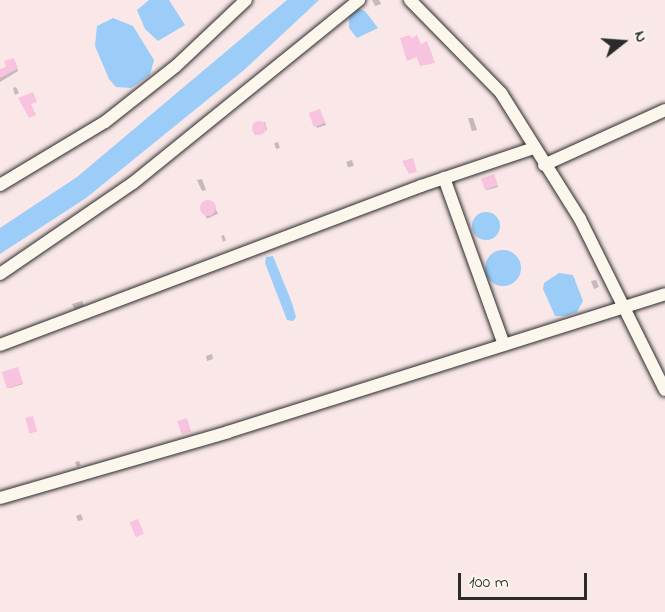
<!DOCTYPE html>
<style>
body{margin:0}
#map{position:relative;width:665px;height:612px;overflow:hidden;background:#fae7e8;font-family:"Indie Flower",sans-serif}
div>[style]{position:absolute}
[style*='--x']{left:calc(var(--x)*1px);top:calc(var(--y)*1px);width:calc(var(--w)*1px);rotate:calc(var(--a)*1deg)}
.water>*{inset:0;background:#9bcdf8}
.round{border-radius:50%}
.shadow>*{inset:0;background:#0003;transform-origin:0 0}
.building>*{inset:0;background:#f8c3df;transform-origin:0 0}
.roads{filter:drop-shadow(0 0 2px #2b2b2b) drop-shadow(0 0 2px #2b2b2b)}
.minor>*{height:12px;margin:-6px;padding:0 6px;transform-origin:6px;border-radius:6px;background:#fbf7ec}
span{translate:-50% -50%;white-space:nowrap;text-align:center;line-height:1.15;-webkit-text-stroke:4.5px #fbf7ec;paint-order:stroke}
.north{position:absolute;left:593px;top:12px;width:60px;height:60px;-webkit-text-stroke:4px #fbf7ec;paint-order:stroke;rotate:73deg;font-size:16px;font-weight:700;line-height:24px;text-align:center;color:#2b2b2b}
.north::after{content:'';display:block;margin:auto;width:21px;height:27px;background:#2b2b2b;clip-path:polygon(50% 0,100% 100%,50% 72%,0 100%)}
.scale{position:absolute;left:458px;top:573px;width:129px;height:27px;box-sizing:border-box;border:3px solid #2b2b2b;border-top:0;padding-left:8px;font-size:18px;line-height:21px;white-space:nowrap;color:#2b2b2b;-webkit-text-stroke:4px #fbf7ec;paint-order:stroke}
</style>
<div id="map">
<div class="water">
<div style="clip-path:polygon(149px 0,169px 0,185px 25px,158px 41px,145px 29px,137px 10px)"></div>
<div style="clip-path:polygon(287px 0,319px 0,244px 70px,86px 198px,0 254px,0 228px,77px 177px)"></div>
<div style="clip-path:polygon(357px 8px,365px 11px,378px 28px,357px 38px,349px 28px,349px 17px)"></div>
<div style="clip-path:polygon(113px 18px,133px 26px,154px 60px,150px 75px,131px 88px,116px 87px,109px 79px,95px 46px,97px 26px)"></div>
<div class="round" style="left:472px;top:212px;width:28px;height:28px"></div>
<div class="round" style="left:485px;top:250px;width:36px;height:36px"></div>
<div style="clip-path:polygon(273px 256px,292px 303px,296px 317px,293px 321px,287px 320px,265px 263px,266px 257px)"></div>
<div style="clip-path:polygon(559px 273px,573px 275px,583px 301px,577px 312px,566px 316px,555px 316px,543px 289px,544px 283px)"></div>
</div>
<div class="shadow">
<div style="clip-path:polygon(372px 0,379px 0,381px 4px,375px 6px)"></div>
<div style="clip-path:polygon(15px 61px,18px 71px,0 82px,0 71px)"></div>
<div style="clip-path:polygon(16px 87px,19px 93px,15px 95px,13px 88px)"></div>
<div style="clip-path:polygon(321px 113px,326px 125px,317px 128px,311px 114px)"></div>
<div style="clip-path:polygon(468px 118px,473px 118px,477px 130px,472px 131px)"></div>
<div style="clip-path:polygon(265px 122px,267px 130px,255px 135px,253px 127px)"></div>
<div style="left:278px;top:142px;width:6px;height:4px;rotate:72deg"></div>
<div style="left:352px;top:160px;width:6px;height:6px;rotate:72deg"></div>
<div style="clip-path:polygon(494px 176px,498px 187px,487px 190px,486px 189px)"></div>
<div style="clip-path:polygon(202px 179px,206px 190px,202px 191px,197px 180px)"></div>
<div style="left:212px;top:201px;width:14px;height:12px;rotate:65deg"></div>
<div style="left:224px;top:235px;width:6px;height:3px;rotate:72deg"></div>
<div style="clip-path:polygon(596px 280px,599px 287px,594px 289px,591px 281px)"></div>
<div style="clip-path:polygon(82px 301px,84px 306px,75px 310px,72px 304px)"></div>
<div style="clip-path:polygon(212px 354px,213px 359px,207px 361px,206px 356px)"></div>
<div style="clip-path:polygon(18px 369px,23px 384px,10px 388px,8px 386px)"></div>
<div style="clip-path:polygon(79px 461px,81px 465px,77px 467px,75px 462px)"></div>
<div style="clip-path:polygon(81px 514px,83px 520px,78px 521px,76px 516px)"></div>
</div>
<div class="building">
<div style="clip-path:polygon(410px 35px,411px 38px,417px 35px,421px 44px,427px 41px,435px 63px,420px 66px,417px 57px,407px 61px,400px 38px)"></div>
<div style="clip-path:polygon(14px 58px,17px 69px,0 78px,0 69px,6px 67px,4px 61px)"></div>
<div style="clip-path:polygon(33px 92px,37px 102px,31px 104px,36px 115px,29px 118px,18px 98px)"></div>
<div style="left:320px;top:109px;width:15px;height:12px;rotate:70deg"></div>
<div class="round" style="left:252px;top:121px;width:14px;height:14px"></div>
<div style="clip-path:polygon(413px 158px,417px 172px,409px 174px,402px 161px)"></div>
<div style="left:494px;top:174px;width:12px;height:14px;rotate:70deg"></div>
<div class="round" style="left:200px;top:200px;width:16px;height:16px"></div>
<div style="left:18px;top:367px;width:17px;height:17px;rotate:73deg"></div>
<div style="left:33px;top:416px;width:16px;height:8px;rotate:75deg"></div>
<div style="left:187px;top:418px;width:14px;height:10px;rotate:73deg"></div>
<div style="left:138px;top:519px;width:16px;height:9px;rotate:68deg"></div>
</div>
<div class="roads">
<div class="minor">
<div style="--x:410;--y:0;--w:130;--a:45.6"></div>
<div style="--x:501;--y:93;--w:149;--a:57.9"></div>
<div style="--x:580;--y:219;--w:191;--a:63.6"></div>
<div style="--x:544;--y:165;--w:133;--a:-24.4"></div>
<div style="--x:444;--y:178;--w:177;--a:70.2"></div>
<div style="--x:0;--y:185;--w:122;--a:-31"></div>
<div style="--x:105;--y:122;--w:90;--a:-38.3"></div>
<div style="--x:176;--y:66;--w:96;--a:-43.3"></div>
<div style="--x:0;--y:274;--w:161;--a:-34.4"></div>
<div style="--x:133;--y:183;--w:291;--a:-39"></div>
<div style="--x:0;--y:345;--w:450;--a:-20.7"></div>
<div style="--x:421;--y:186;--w:119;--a:-18.6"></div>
<div style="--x:0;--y:498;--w:237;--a:-16.1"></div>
<div style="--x:228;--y:432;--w:458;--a:-17.5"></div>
</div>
</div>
<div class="north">N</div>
<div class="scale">100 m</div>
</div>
